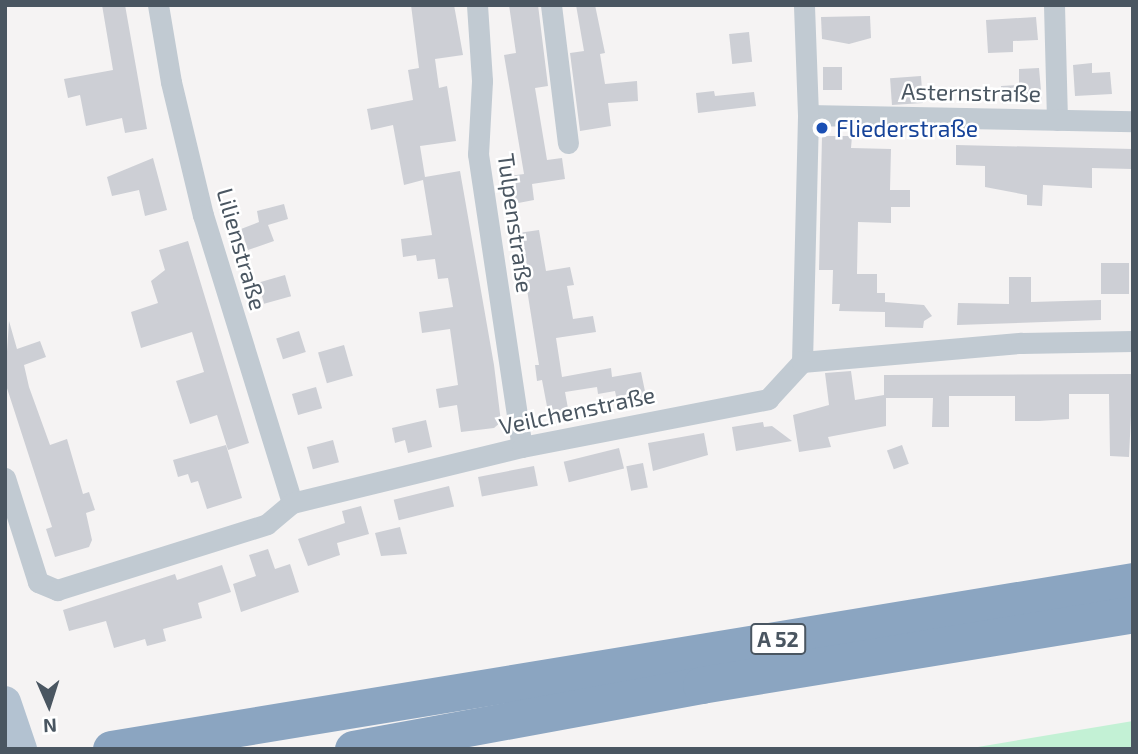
<!DOCTYPE html>
<meta charset="utf-8">
<style>
body{margin:0}
#map{position:relative;width:1138px;height:754px;overflow:hidden;background:#f5f3f3;font-family:"Exo 2",sans-serif}
div>[style]{position:absolute}
[style*='--x']{left:calc(var(--x)*1px);top:calc(var(--y)*1px);width:calc(var(--w)*1px);rotate:calc(var(--a)*1deg)}
.green>*{inset:0;background:#c3f1d5}
.building>*{inset:0;background:#cdcfd5;transform-origin:0 0}
.street>*{height:21px;margin:-10.5px;padding:0 10.5px;transform-origin:10.5px;border-radius:10.5px;background:#c1cad2}
.primary>*{height:32px;margin:-16px;padding:0 16px;transform-origin:16px;border-radius:16px;background:#b3c2d1}
.highway>*{height:37px;margin:-18.5px;padding:0 18.5px;transform-origin:18.5px;border-radius:18.5px;background:#8ba5c1}
.dots>*{width:19px;height:19px;translate:-50% -50%;box-sizing:border-box;border:4px solid #fff;border-radius:50%}
span{translate:-50% -50%;white-space:nowrap;text-align:center;line-height:1.15;-webkit-text-stroke:5px #fff;paint-order:stroke}
.shield-label span{padding:2px 5px;background:#fff;border:2px solid;border-radius:5px;-webkit-text-stroke-width:0}
.shield-label{font-size:21px;color:#4a5661;font-weight:700}
.street-label{font-size:23px;color:#4a5661}
.transit-label{font-size:23px;color:#164399}
.left{translate:0 -50%;text-align:left}
.frame{position:absolute;inset:0;border:7px solid #4a5661;pointer-events:none}
.north{position:absolute;left:14px;top:670px;width:70px;height:70px;-webkit-text-stroke:5px #fff;paint-order:stroke;rotate:177deg;font-size:19px;font-weight:700;line-height:28px;text-align:center;color:#4a5661}
.north::after{content:'';display:block;margin:auto;width:24px;height:32px;background:#4a5661;clip-path:polygon(50% 0,100% 100%,50% 72%,0 100%)}
</style>
<div id="map">
<div class="green">
<div style="clip-path:polygon(1133px 721px,1133px 749px,966px 749px)"></div>
</div>
<div class="building">
<div style="clip-path:polygon(102px 5px,125px 5px,147px 129px,125px 133px,122px 118px,86px 126px,80px 95px,68px 98px,64px 79px,113px 70px)"></div>
<div style="clip-path:polygon(411px 5px,454px 5px,463px 55px,435px 59px,439px 88px,447px 86px,456px 141px,420px 146px,425px 177px,460px 171px,494px 365px,501px 422px,494px 428px,461px 432px,457px 405px,439px 408px,436px 389px,458px 385px,450px 329px,422px 333px,419px 312px,453px 307px,448px 278px,438px 279px,435px 259px,417px 261px,416px 255px,403px 257px,401px 239px,432px 235px,423px 180px,404px 185px,393px 125px,371px 130px,367px 109px,413px 100px,408px 70px,419px 68px)"></div>
<div style="clip-path:polygon(509px 5px,538px 5px,548px 86px,535px 88px,547px 160px,562px 158px,565px 179px,532px 184px,534px 200px,513px 204px,509px 176px,524px 174px,504px 55px,516px 53px)"></div>
<div style="clip-path:polygon(576px 5px,595px 5px,605px 53px,600px 54px,605px 84px,637px 81px,638px 101px,608px 103px,611px 126px,580px 131px,570px 53px,584px 51px)"></div>
<div style="clip-path:polygon(870px 16px,871px 38px,849px 44px,822px 39px,821px 17px)"></div>
<div style="clip-path:polygon(1036px 17px,1038px 40px,1013px 41px,1013px 52px,988px 53px,986px 20px)"></div>
<div style="left:749px;top:32px;width:30px;height:20px;rotate:84deg"></div>
<div style="clip-path:polygon(1092px 63px,1092px 73px,1110px 72px,1112px 94px,1075px 96px,1073px 65px)"></div>
<div style="left:842px;top:67px;width:23px;height:19px;rotate:90deg"></div>
<div style="clip-path:polygon(1039px 68px,1042px 102px,1002px 104px,1001px 86px,1019px 85px,1019px 69px)"></div>
<div style="left:921px;top:76px;width:27px;height:31px;rotate:86deg"></div>
<div style="clip-path:polygon(714px 91px,715px 96px,754px 92px,756px 106px,698px 113px,696px 93px)"></div>
<div style="clip-path:polygon(822px 136px,852px 136px,851px 148px,891px 149px,890px 190px,910px 190px,910px 207px,891px 207px,891px 223px,858px 222px,857px 274px,877px 274px,877px 293px,885px 293px,885px 312px,839px 311px,840px 304px,832px 304px,833px 270px,819px 270px)"></div>
<div style="clip-path:polygon(956px 145px,1133px 149px,1132px 169px,1092px 168px,1092px 188px,1043px 185px,1042px 206px,1027px 205px,1027px 195px,985px 187px,985px 166px,956px 165px)"></div>
<div style="clip-path:polygon(153px 158px,167px 210px,145px 216px,139px 190px,112px 196px,107px 177px)"></div>
<div style="clip-path:polygon(284px 204px,288px 219px,268px 225px,274px 241px,248px 250px,241px 229px,259px 222px,257px 211px)"></div>
<div style="clip-path:polygon(539px 230px,546px 271px,570px 267px,574px 285px,567px 286px,573px 319px,593px 316px,596px 332px,556px 338px,562px 377px,611px 368px,612px 377px,641px 372px,647px 401px,618px 406px,615px 391px,598px 394px,597px 387px,565px 392px,569px 414px,549px 417px,542px 380px,537px 381px,535px 365px,539px 365px,518px 233px)"></div>
<div style="clip-path:polygon(188px 241px,249px 443px,228px 450px,217px 415px,190px 424px,176px 381px,204px 372px,192px 332px,141px 348px,131px 312px,158px 303px,151px 281px,165px 270px,159px 250px)"></div>
<div style="left:1101px;top:263px;width:28px;height:31px"></div>
<div style="left:285px;top:275px;width:22px;height:28px;rotate:74deg"></div>
<div style="clip-path:polygon(1009px 277px,1031px 277px,1031px 302px,1101px 300px,1101px 320px,957px 325px,958px 303px,1009px 304px)"></div>
<div style="clip-path:polygon(885px 302px,924px 305px,932px 316px,924px 321px,923px 328px,885px 327px)"></div>
<div style="clip-path:polygon(9px 321px,17px 349px,40px 341px,46px 357px,24px 365px,29px 387px,50px 445px,67px 439px,83px 494px,89px 492px,95px 510px,86px 513px,92px 540px,89px 547px,55px 557px,46px 529px,52px 527px,5px 382px)"></div>
<div style="left:299px;top:331px;width:22px;height:24px;rotate:72deg"></div>
<div style="left:344px;top:345px;width:32px;height:27px;rotate:74deg"></div>
<div style="clip-path:polygon(851px 371px,855px 400px,884px 395px,884px 375px,1133px 374px,1129px 457px,1110px 456px,1109px 394px,1069px 394px,1069px 419px,1039px 421px,1015px 421px,1015px 396px,949px 396px,949px 427px,932px 427px,933px 398px,886px 398px,886px 426px,828px 437px,831px 447px,799px 452px,793px 415px,829px 405px,825px 373px)"></div>
<div style="left:316px;top:387px;width:22px;height:25px;rotate:74deg"></div>
<div style="clip-path:polygon(426px 420px,432px 447px,408px 453px,405px 440px,395px 443px,392px 428px)"></div>
<div style="clip-path:polygon(763px 422px,764px 427px,772px 426px,792px 441px,736px 451px,732px 427px)"></div>
<div style="clip-path:polygon(704px 433px,708px 455px,653px 471px,648px 443px)"></div>
<div style="left:333px;top:440px;width:23px;height:27px;rotate:75deg"></div>
<div style="clip-path:polygon(226px 445px,242px 498px,207px 509px,198px 481px,191px 483px,188px 474px,178px 477px,173px 460px)"></div>
<div style="left:902px;top:445px;width:20px;height:16px;rotate:70deg"></div>
<div style="left:619px;top:448px;width:21px;height:57px;rotate:76deg"></div>
<div style="left:643px;top:463px;width:25px;height:17px;rotate:79deg"></div>
<div style="left:534px;top:466px;width:20px;height:57px;rotate:79deg"></div>
<div style="left:449px;top:486px;width:21px;height:57px;rotate:76deg"></div>
<div style="clip-path:polygon(361px 506px,369px 534px,337px 543px,340px 555px,308px 566px,298px 539px,345px 523px,342px 511px)"></div>
<div style="clip-path:polygon(400px 527px,407px 554px,381px 556px,375px 533px)"></div>
<div style="clip-path:polygon(268px 549px,275px 569px,290px 564px,299px 592px,241px 612px,233px 584px,256px 576px,249px 555px)"></div>
<div style="clip-path:polygon(222px 565px,231px 592px,198px 603px,202px 618px,163px 629px,166px 641px,147px 646px,145px 639px,114px 648px,106px 621px,69px 631px,63px 610px,175px 574px,177px 580px)"></div>
</div>
<div class="street">
<div style="--x:158;--y:5;--w:78;--a:80.4"></div>
<div style="--x:171;--y:82;--w:137;--a:76.5"></div>
<div style="--x:203;--y:215;--w:301;--a:72.8"></div>
<div style="--x:477;--y:5;--w:76;--a:86.2"></div>
<div style="--x:482;--y:81;--w:73;--a:93.1"></div>
<div style="--x:478;--y:154;--w:296;--a:81.5"></div>
<div style="--x:551;--y:5;--w:139;--a:83"></div>
<div style="--x:1054;--y:5;--w:115;--a:88.5"></div>
<div style="--x:808;--y:115;--w:325;--a:1.1"></div>
<div style="--x:802;--y:362;--w:247;--a:-88.6"></div>
<div style="--x:808;--y:115;--w:110;--a:-92.1"></div>
<div style="--x:5;--y:478;--w:109;--a:72.4"></div>
<div style="--x:38;--y:582;--w:21;--a:23"></div>
<div style="--x:57;--y:590;--w:220;--a:-17.4"></div>
<div style="--x:267;--y:524;--w:33;--a:-40"></div>
<div style="--x:292;--y:503;--w:237;--a:-13.7"></div>
<div style="--x:522;--y:447;--w:251;--a:-11"></div>
<div style="--x:768;--y:399;--w:50;--a:-47.4"></div>
<div style="--x:802;--y:362;--w:220;--a:-5"></div>
<div style="--x:1021;--y:343;--w:112;--a:-1"></div>
</div>
<div class="primary">
<div style="--x:5;--y:702;--w:50;--a:71.2"></div>
</div>
<div class="highway">
<div style="--x:111;--y:749;--w:1036;--a:-9.33"></div>
<div style="--x:353;--y:749;--w:354;--a:-10.4"></div>
<div style="--x:701;--y:685;--w:438;--a:-9.3"></div>
</div>
<div class="dots">
<div style="left:822px;top:128px;background:#1a4fb4"></div>
</div>
<div class="shield-label">
<span style="left:778px;top:639px">A 52</span>
</div>
<div class="street-label">
<span style="left:971px;top:92px;rotate:1deg">Asternstraße</span>
<span style="left:516px;top:223px;rotate:82deg">Tulpenstraße</span>
<span style="left:242px;top:249px;rotate:74deg">Lilienstraße</span>
<span style="left:577px;top:410px;rotate:-12deg">Veilchenstraße</span>
</div>
<div class="transit-label">
<span class="left" style="left:836px;top:128px">Fliederstraße</span>
</div>
<div class="frame"></div>
<div class="north">N</div>
</div>
